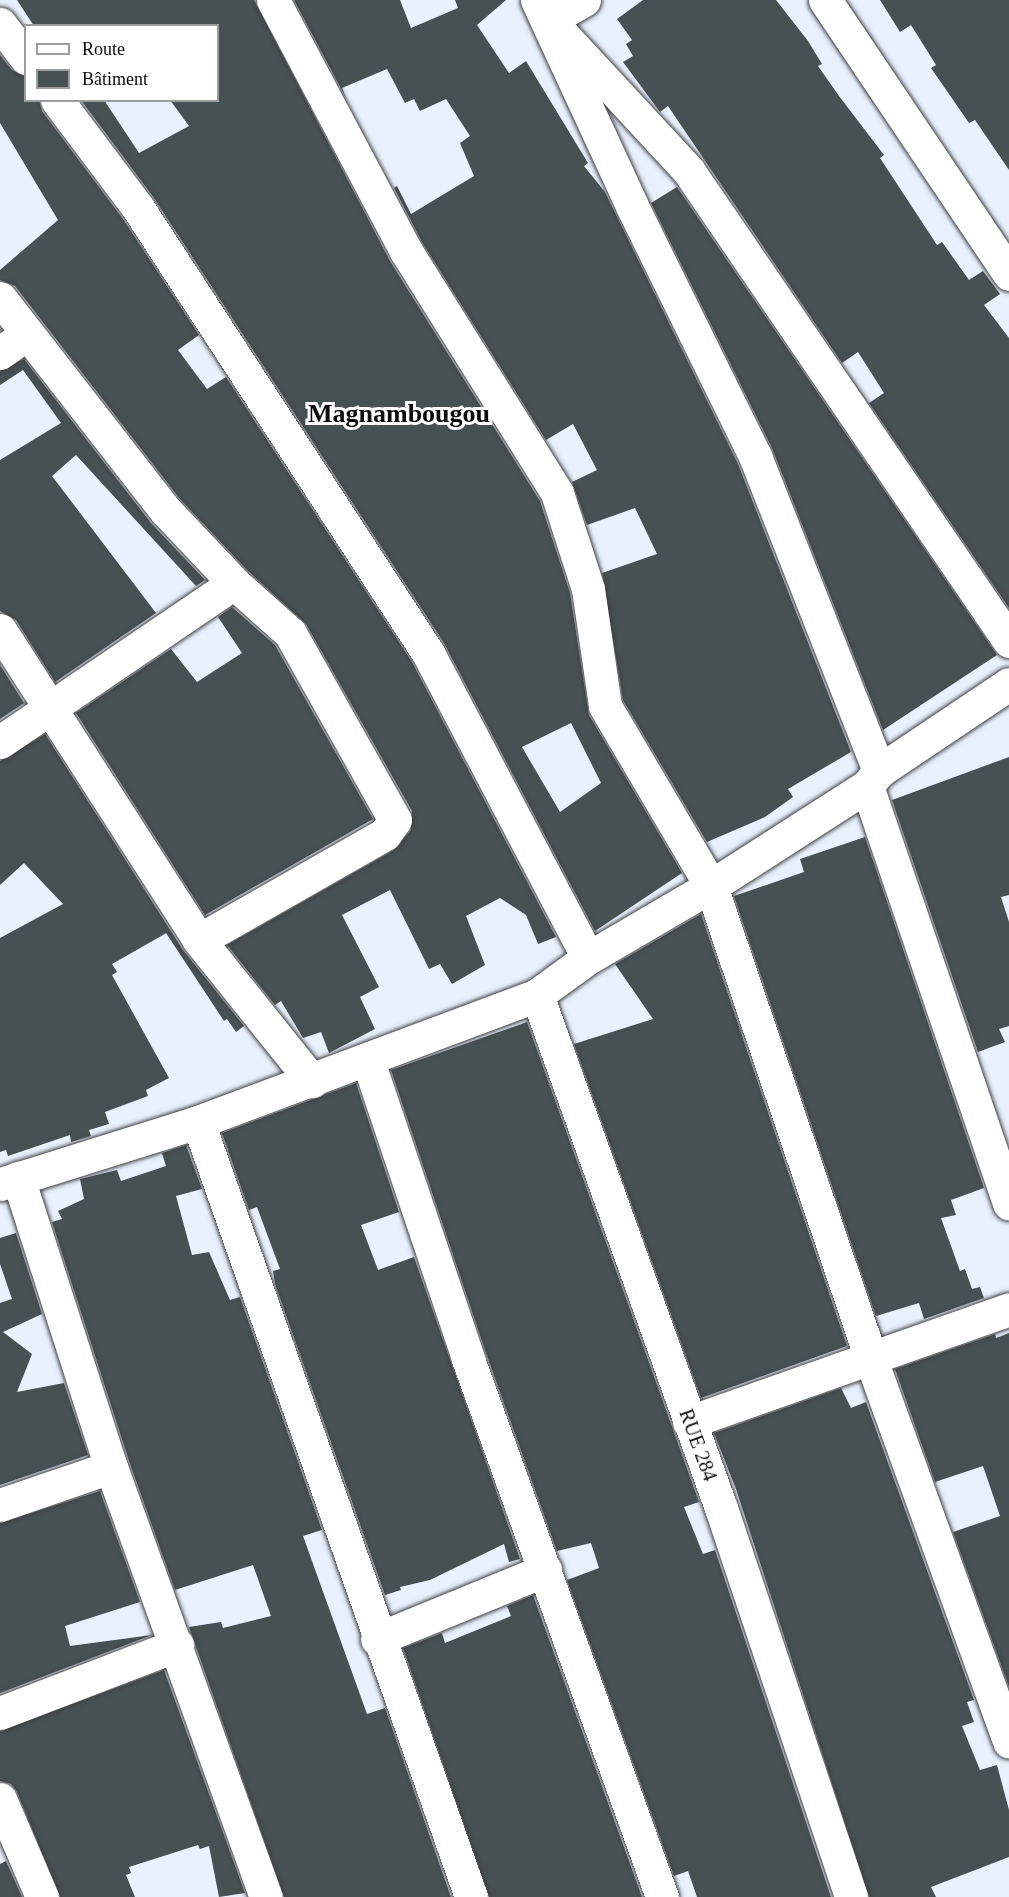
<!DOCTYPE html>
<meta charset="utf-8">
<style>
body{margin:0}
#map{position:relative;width:1009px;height:1897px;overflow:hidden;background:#e9f1ff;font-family:"Times New Roman",serif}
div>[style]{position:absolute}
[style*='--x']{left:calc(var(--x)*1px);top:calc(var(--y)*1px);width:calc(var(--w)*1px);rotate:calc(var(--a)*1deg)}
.building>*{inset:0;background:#475053}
.roads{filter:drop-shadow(0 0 2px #3e3e3e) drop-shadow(0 0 2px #3e3e3e)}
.minor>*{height:33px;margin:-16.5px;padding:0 16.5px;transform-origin:16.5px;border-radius:16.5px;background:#fff}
span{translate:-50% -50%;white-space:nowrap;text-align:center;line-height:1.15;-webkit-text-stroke:6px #fff;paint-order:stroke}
.street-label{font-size:20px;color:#0b0b0b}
.district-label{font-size:26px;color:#0b0b0b;font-weight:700}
.legend{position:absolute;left:24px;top:24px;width:195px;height:78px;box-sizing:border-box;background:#fff;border:2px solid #9d9d9d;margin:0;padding:8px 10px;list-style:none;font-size:18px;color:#0b0b0b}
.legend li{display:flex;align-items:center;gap:12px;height:30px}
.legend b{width:30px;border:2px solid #9d9d9d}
</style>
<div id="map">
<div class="building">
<div style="clip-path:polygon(evenodd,17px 0,254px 0,390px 261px,540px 501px,570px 593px,589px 715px,682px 873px,595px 931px,444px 643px,154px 198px,81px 100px,104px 100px,139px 153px,189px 126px,170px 100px,218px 100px,218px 26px,34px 26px,17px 0,571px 723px,601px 783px,560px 812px,522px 747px,571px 723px)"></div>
<div style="clip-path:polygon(294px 0,400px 0,411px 28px,458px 8px,455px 0,506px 0,477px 25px,509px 73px,526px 61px,588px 163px,584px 166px,605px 192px,738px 464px,851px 752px,788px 789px,793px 797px,765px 817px,707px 842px,623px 700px,602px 573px,657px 554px,635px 508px,587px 525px,572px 482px,597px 470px,573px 424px,546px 440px,422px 242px,394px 188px,397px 186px,411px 214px,474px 176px,460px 143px,470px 136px,446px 99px,420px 111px,414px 99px,405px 103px,387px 69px,342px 88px,346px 98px)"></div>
<div style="clip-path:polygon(643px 0,776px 0,808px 41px,822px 64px,818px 66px,839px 96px,884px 155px,880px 158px,937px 245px,942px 242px,969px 280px,983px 271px,1000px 294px,984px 305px,1009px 338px,1009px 608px,869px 403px,884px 393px,858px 352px,842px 363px,668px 106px,660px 112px,623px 62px,633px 56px,626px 44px,632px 40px,617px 19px)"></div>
<div style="clip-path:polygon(880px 0,1009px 0,1009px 170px,975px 120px,969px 123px,931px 68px,936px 65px,911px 25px,900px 32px)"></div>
<div style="clip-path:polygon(0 55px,12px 70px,26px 76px,26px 100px,39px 100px,42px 111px,123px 219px,199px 335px,178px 350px,207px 389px,226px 377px,412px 662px,556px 937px,538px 944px,526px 915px,500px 898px,466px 916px,485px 965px,452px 984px,440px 964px,429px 969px,390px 890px,342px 915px,379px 987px,360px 997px,375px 1029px,329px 1053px,321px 1032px,303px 1038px,281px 1001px,275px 1005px,227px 945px,394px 850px,411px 830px,412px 811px,306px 624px,247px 570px,180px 499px,15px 286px,0 280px,0 270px,58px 220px,0 123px)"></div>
<div style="clip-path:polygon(677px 187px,997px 655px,883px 730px,772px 448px,651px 203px)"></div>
<div style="clip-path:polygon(24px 359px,151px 523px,205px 580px,196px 586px,76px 455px,52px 476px,156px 613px,55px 682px,16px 620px,0 611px,0 460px,61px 423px,23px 370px,0 385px,0 371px)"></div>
<div style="clip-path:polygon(232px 607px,275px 645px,373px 819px,205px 915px,76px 713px,171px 649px,197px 682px,242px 653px,218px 617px)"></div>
<div style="clip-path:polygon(0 665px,24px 703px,0 719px)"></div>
<div style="clip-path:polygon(45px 734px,183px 950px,244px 1026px,236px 1032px,227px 1019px,224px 1021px,166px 933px,163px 935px,112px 964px,117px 972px,112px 975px,169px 1078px,146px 1090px,148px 1096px,105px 1112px,109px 1124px,89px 1130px,91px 1136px,71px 1142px,70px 1135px,8px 1156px,6px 1150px,0 1152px,0 938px,63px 904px,24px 863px,0 885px,0 761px)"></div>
<div style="clip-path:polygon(1009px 757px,1009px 895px,1001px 897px,1009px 922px,1009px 1026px,999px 1029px,1005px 1042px,978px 1052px,892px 800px)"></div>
<div style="clip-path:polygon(865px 837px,984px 1188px,951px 1200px,956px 1215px,941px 1218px,960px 1271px,965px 1269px,972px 1289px,980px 1287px,984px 1298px,924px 1319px,919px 1303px,876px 1316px,734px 896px,804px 872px,800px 859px)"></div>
<div style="clip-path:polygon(701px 914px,847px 1346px,701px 1398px,574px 1044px,653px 1019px,615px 964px)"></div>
<div style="clip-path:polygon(527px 1022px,699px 1502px,684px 1507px,703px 1554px,715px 1550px,831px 1897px,697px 1897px,688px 1871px,674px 1876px,567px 1580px,599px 1568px,591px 1543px,557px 1551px,486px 1353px,391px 1070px)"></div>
<div style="clip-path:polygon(356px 1083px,399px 1212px,361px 1225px,378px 1270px,414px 1257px,520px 1559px,509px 1562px,504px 1544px,430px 1580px,400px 1587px,401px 1590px,385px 1595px,275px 1284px,273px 1271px,280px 1269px,257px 1207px,249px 1210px,222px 1133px)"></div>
<div style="clip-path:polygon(186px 1145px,202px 1189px,176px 1196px,192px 1255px,209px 1252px,230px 1300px,240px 1297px,322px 1530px,303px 1536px,367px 1714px,385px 1708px,451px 1897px,284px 1897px,189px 1627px,221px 1622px,223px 1628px,271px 1616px,253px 1565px,175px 1590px,129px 1461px,52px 1222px,62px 1219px,58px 1211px,84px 1199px,80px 1179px,117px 1170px,121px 1181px,166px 1166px,162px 1153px)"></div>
<div style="clip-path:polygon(16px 1233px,42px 1314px,3px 1332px,32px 1354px,17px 1392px,64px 1383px,88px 1455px,0 1485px,0 1303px,12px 1299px,0 1264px,0 1238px)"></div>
<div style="clip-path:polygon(1009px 1333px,1009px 1687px,953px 1532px,1000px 1516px,983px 1466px,935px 1482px,895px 1369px,995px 1334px,996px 1338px)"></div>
<div style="clip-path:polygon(841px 1388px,851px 1408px,866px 1402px,974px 1700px,967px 1702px,974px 1722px,962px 1726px,980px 1770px,997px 1765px,1009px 1810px,1009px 1857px,931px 1887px,936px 1897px,869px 1897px,736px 1489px,714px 1433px)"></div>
<div style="clip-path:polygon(100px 1491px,140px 1602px,65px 1626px,70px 1646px,152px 1635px,0 1693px,0 1523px)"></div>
<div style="clip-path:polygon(533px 1595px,642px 1897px,489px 1897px,403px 1648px,442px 1633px,445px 1643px,511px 1616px,507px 1606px)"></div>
<div style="clip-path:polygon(164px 1670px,245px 1893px,219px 1897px,209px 1846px,200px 1849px,198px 1845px,129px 1867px,131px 1873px,126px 1875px,135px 1897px,60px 1897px,17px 1792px,11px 1784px,0 1781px,0 1731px)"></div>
<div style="clip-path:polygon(6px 1861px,22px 1897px,0 1897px,0 1864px)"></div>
</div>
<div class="roads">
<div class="minor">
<div style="--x:273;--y:0;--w:284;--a:62.1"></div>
<div style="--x:406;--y:251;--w:285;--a:58"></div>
<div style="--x:557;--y:493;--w:101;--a:72.1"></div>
<div style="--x:588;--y:589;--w:118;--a:81.7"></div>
<div style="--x:605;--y:706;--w:209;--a:59.5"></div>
<div style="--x:711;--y:886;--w:497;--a:71.3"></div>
<div style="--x:870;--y:1357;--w:409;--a:70.1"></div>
<div style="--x:537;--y:0;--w:227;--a:65.2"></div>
<div style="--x:632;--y:206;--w:279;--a:63.8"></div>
<div style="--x:755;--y:456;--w:339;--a:68.5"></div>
<div style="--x:584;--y:0;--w:40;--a:150.3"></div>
<div style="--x:549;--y:20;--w:205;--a:47.2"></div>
<div style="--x:688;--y:170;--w:570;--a:55.72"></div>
<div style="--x:825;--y:0;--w:330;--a:56.1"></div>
<div style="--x:0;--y:24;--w:43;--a:52.6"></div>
<div style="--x:57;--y:100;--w:135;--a:53.1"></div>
<div style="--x:138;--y:208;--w:531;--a:56.91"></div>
<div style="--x:428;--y:653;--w:344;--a:62.3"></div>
<div style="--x:0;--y:298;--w:270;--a:52.1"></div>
<div style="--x:166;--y:511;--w:99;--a:46.6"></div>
<div style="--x:234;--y:583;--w:75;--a:41.8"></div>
<div style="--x:290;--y:633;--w:214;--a:60.7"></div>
<div style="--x:395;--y:820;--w:17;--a:126"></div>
<div style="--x:385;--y:834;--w:214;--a:150.3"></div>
<div style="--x:0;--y:353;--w:31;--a:-36"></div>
<div style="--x:0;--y:630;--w:368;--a:57.3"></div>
<div style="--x:199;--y:940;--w:181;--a:51.3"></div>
<div style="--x:0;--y:742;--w:283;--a:-34.2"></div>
<div style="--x:867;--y:786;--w:441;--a:71.2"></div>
<div style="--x:537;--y:995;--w:545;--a:70.27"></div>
<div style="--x:721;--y:1508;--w:410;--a:71.5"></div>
<div style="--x:368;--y:1061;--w:314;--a:71.4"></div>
<div style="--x:468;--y:1359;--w:572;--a:70.17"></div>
<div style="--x:198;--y:1122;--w:822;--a:70.59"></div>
<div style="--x:18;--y:1178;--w:304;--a:72.2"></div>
<div style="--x:111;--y:1467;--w:457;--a:70.2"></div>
<div style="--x:0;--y:1184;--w:207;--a:-17.4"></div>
<div style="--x:198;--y:1122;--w:362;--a:-20.5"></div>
<div style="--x:537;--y:995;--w:63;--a:-36"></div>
<div style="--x:588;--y:958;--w:143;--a:-30.3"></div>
<div style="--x:711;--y:886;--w:185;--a:-32.7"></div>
<div style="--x:867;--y:786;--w:19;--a:-51"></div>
<div style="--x:879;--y:771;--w:156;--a:-33.8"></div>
<div style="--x:689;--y:1422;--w:339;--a:-19.4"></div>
<div style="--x:0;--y:1505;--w:117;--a:-18.9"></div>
<div style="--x:377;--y:1639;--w:182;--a:-22.3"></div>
<div style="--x:0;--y:1713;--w:190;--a:-21"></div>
<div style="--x:0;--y:1799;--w:107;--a:66.8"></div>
</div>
</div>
<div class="street-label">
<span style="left:698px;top:1445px;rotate:70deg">RUE 284</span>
</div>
<div class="district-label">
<span style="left:399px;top:414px">Magnambougou</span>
</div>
<ul class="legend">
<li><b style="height:8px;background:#fff"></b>Route</li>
<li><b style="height:16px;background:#475053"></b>Bâtiment</li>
</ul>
</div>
